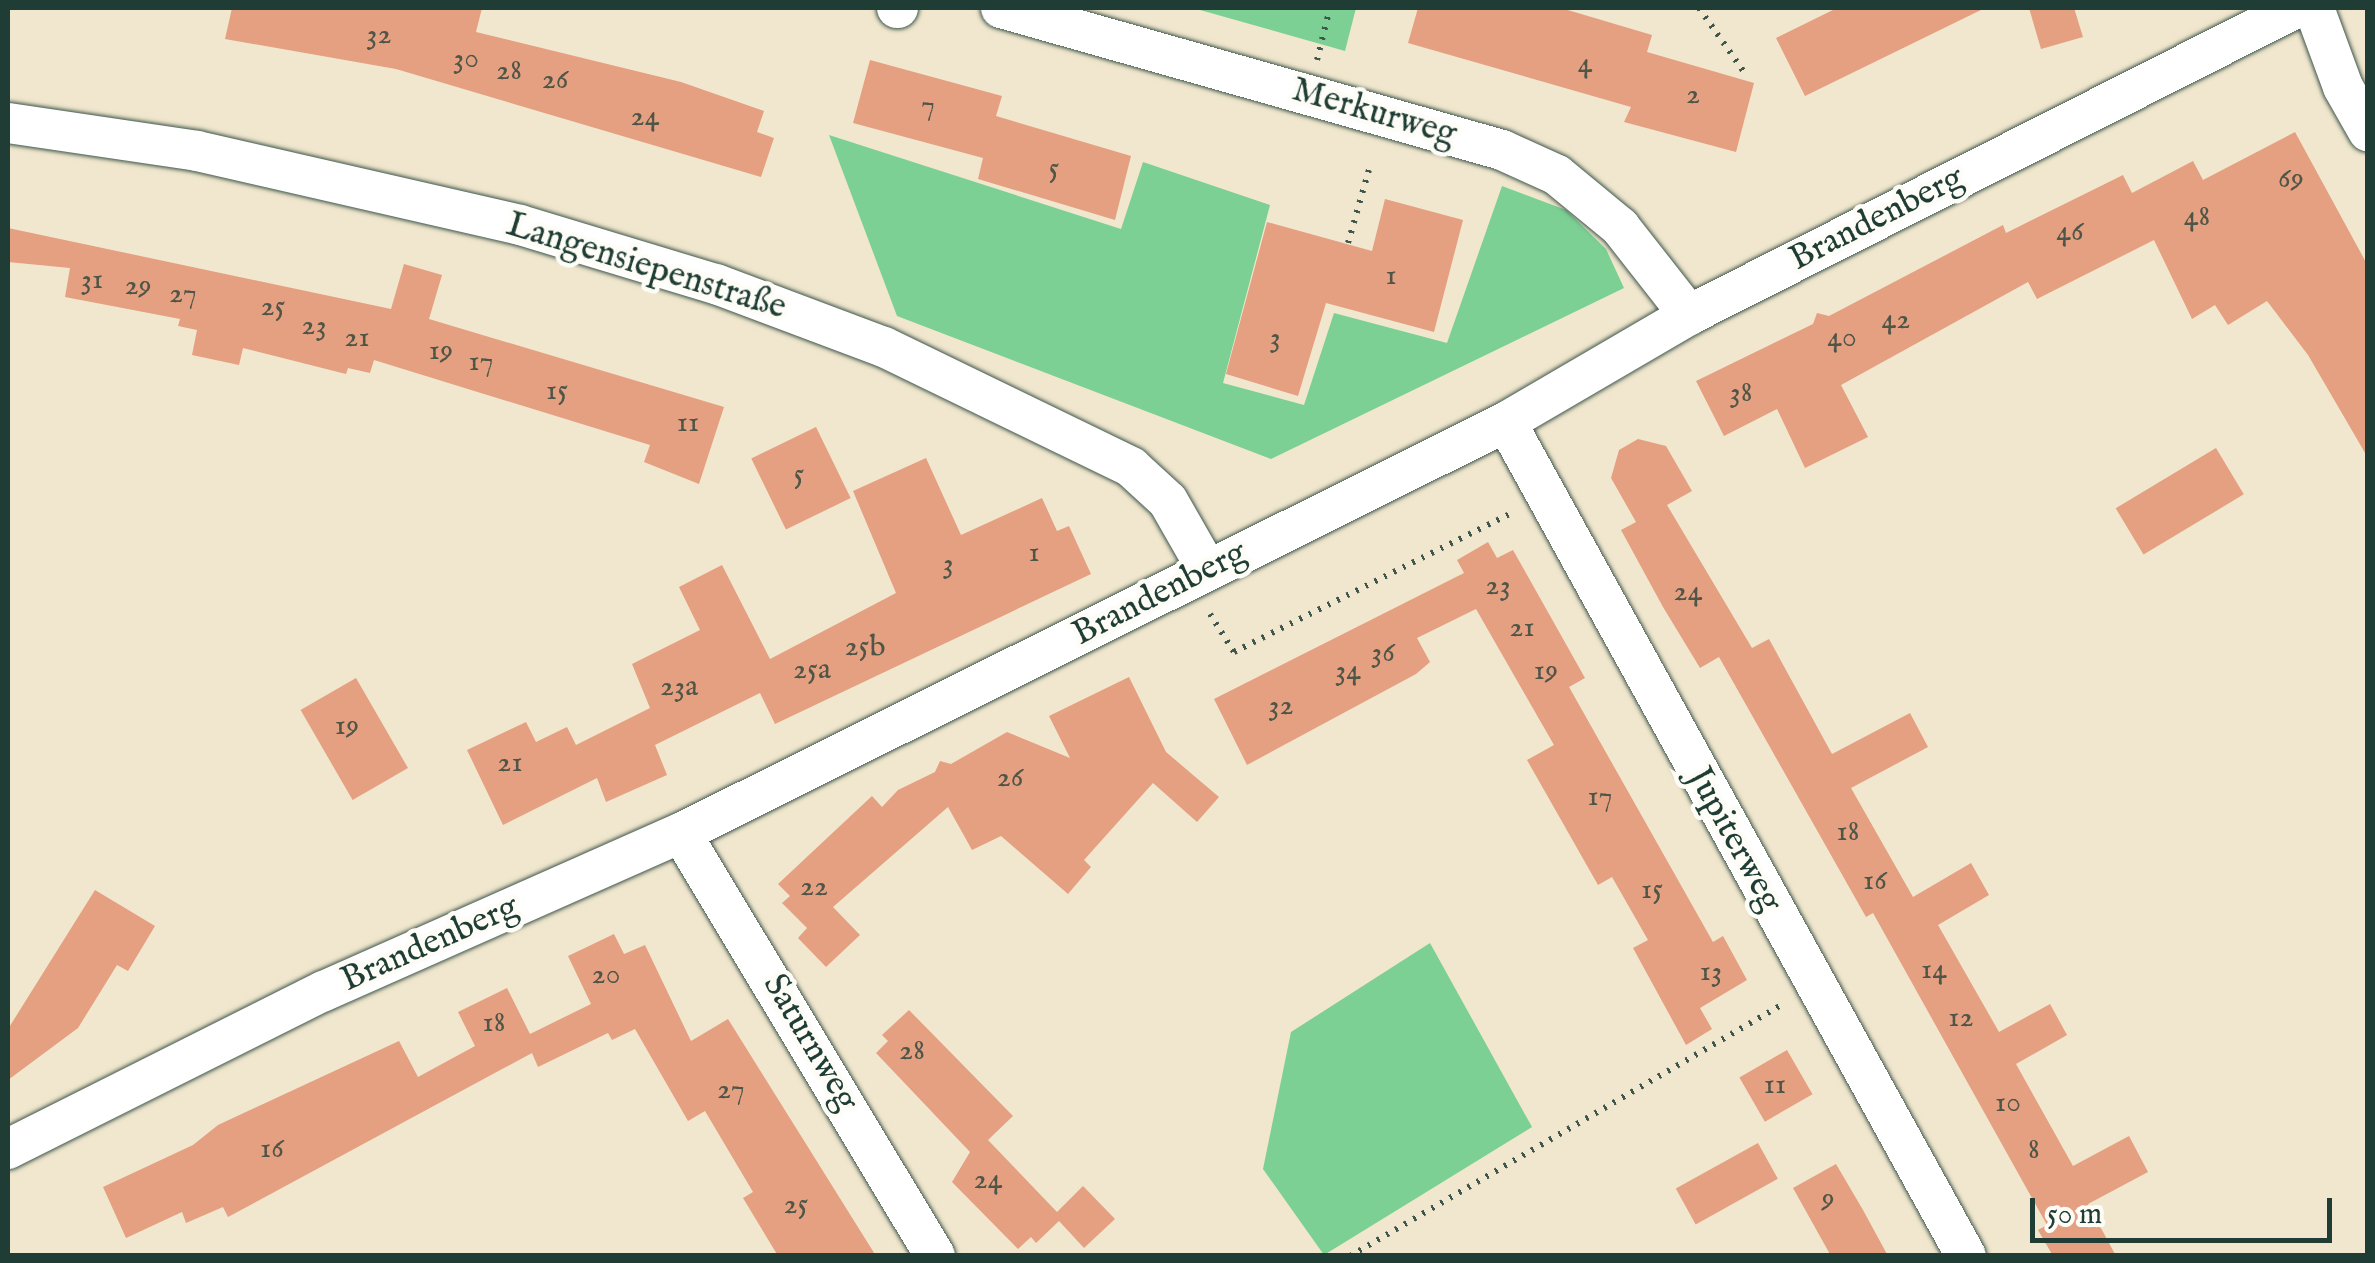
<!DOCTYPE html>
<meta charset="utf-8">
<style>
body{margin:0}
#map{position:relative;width:2375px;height:1263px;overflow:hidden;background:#f1e7ce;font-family:"IM FELL English",serif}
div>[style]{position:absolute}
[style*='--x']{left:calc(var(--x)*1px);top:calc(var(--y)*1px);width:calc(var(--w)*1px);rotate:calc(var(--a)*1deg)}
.green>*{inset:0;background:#7cd093}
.building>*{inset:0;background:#e59f81;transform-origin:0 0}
.path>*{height:6px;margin-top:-3px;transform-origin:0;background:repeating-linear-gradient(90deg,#3e564b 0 2.5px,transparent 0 10.5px)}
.roads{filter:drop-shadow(0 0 2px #3e564b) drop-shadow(0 0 2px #3e564b)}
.street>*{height:40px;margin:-20px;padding:0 20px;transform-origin:20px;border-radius:20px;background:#fff}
span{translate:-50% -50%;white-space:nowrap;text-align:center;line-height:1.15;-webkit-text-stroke:9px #fdfcf7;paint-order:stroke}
.number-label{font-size:30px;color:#505647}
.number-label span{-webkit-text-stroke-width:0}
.street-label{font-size:35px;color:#1f3d34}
.frame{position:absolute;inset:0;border:10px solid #1f3d34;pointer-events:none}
.scale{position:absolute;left:2030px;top:1198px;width:302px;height:45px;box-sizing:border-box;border:5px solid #1f3d34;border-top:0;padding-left:12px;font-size:30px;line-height:35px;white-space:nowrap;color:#1f3d34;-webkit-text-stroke:8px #fdfcf7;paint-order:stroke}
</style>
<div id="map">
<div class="green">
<div style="clip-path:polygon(1193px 8px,1356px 8px,1345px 51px)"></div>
<div style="clip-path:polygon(829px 135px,1121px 229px,1143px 162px,1270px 205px,1223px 383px,1304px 405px,1334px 313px,1447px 343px,1502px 186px,1566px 210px,1606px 249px,1624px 288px,1271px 459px,897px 316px)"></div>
<div style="clip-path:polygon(1430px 943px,1532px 1127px,1324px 1255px,1263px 1169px,1291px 1032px)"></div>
</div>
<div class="building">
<div style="clip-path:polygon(232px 8px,482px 8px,476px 32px,681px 82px,764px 111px,757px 132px,774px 138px,761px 177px,396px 69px,225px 39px)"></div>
<div style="clip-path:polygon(1418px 8px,1561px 8px,1652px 35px,1647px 52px,1754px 83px,1736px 152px,1624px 122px,1631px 107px,1408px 43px)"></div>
<div style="clip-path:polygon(1837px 8px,1985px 8px,1805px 96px,1776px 38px)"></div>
<div style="clip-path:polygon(2029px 8px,2074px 8px,2083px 37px,2041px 49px)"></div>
<div style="clip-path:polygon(870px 60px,1002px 96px,996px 116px,1131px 156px,1115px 220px,978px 179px,983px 158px,853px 123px)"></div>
<div style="clip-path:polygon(2295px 132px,2368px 266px,2368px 458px,2308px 355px,2267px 301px,2228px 325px,2215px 305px,2192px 319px,2154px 240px,2037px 299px,2028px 282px,1841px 385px,1868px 437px,1805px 468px,1777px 409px,1724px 436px,1696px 381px,1813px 324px,1817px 313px,1829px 316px,2003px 225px,2006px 233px,2123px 175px,2132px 193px,2193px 161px,2203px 180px)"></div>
<div style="clip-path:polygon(1385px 199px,1463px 220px,1434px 332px,1326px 303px,1298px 396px,1226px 374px,1267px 222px,1372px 251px)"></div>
<div style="clip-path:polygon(8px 228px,391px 309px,404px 264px,442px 275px,429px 319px,724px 407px,699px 484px,644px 462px,650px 445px,374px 360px,370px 373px,348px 368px,346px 374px,243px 348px,239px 365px,192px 355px,197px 330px,178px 326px,180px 319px,65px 297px,70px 268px,8px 262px)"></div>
<div style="left:816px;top:427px;width:79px;height:72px;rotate:64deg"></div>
<div style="clip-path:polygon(1638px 439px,1666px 446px,1692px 491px,1667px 505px,1752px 648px,1769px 639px,1832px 754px,1910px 713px,1928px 747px,1851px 788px,1913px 897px,1971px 863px,1989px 895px,1938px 925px,1999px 1032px,2050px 1004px,2067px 1035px,2016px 1064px,2073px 1166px,2129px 1136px,2148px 1172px,2088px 1204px,2116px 1256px,2053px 1256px,2038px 1230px,2047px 1225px,1873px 913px,1866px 917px,1719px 657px,1700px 668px,1663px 607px,1621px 530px,1636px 522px,1611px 478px,1619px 450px)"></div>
<div style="left:2216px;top:448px;width:54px;height:117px;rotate:59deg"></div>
<div style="clip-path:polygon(926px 458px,961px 535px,1042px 498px,1057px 531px,1069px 526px,1091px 574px,775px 724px,760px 693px,655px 745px,667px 775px,606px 802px,597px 778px,503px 825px,467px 750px,526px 722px,536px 742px,567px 727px,576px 745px,650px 708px,632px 664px,700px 630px,679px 587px,722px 565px,770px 659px,896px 593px,853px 491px)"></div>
<div style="clip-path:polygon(1488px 542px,1497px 558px,1513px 550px,1585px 678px,1569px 687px,1713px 942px,1723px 936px,1747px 980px,1700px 1008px,1712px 1029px,1686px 1045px,1633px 948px,1648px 940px,1612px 877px,1598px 885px,1527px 760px,1554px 745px,1476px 609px,1417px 638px,1430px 662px,1416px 674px,1247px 765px,1214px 699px,1464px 573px,1457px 560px)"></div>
<div style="clip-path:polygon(1129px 677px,1166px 752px,1219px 797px,1197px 822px,1153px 783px,1084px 860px,1091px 867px,1068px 894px,1001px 836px,972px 850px,948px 807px,833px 907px,860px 935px,826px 967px,798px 938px,807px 928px,782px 903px,790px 896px,778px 884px,872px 796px,882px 807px,898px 790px,935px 772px,940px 761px,951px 764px,1007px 732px,1070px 758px,1049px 716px)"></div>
<div style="left:356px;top:678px;width:104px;height:64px;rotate:60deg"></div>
<div style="clip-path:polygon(95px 890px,155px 926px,128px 971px,117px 965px,78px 1028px,8px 1080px,8px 1029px)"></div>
<div style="clip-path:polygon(614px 934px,624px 954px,645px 945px,691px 1041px,728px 1019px,876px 1256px,778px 1256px,743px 1198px,753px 1192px,705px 1111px,688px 1121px,635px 1029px,612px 1040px,608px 1033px,538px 1067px,532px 1053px,228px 1217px,223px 1207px,186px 1223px,182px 1212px,126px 1238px,103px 1187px,193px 1145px,218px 1125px,399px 1041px,418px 1077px,475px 1046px,458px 1012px,507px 988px,530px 1034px,591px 1004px,568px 956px)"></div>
<div style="clip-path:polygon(909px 1010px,1013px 1116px,988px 1140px,1057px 1212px,1083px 1186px,1115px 1219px,1084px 1248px,1059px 1221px,1036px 1243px,1031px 1237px,1018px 1249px,952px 1182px,970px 1152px,876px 1053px,888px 1041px,882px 1035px)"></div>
<div style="left:1787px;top:1050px;width:51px;height:55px;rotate:60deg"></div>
<div style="left:1758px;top:1143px;width:41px;height:94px;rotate:61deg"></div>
<div style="clip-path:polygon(1836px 1164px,1863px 1210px,1888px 1256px,1831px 1256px,1793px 1188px)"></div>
</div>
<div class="path">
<div style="--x:1699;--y:8;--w:78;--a:54.9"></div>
<div style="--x:1317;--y:60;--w:54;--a:-76"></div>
<div style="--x:1348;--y:243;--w:76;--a:-74"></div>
<div style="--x:1210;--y:614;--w:45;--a:57.7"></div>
<div style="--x:1234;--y:652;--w:313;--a:-26.6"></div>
<div style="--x:1350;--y:1256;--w:499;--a:-30.2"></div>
</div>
<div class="roads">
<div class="street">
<div style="--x:897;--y:8;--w:1;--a:0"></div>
<div style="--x:1001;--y:8;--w:521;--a:15.82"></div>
<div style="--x:1502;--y:150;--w:60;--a:24.4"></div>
<div style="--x:1557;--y:175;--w:82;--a:39.5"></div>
<div style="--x:1620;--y:227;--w:112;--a:51.9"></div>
<div style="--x:2314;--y:8;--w:84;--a:69.8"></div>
<div style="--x:2343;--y:87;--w:51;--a:60.4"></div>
<div style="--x:8;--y:123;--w:191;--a:8.4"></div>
<div style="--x:197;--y:151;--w:331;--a:12.9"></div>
<div style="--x:520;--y:225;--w:205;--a:16.8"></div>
<div style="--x:716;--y:284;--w:179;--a:20.6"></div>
<div style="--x:884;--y:347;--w:275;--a:25.9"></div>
<div style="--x:1131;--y:467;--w:50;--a:42.6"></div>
<div style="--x:1168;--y:501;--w:78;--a:60.2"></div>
<div style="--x:1506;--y:422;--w:952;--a:61.12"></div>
<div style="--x:681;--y:833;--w:493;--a:59"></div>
<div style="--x:8;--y:1149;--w:353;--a:-26.6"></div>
<div style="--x:324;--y:991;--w:390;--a:-23.9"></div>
<div style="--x:681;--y:833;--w:922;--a:-26.48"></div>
<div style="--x:1506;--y:422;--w:212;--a:-30.3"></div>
<div style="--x:1689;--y:315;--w:680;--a:-26.83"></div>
</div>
</div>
<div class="number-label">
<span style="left:379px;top:35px">32</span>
<span style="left:466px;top:59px">30</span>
<span style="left:1585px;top:64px">4</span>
<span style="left:509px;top:71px">28</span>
<span style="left:555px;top:80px">26</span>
<span style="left:1693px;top:95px">2</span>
<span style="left:928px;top:106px">7</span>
<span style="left:645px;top:117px">24</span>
<span style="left:1054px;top:169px">5</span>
<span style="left:2291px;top:179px">69</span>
<span style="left:2197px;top:217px">48</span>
<span style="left:2070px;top:232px">46</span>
<span style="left:1391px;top:276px">1</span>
<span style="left:92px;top:280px">31</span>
<span style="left:138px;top:286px">29</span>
<span style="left:183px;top:294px">27</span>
<span style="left:273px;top:307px">25</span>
<span style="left:1896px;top:320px">42</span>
<span style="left:314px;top:326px">23</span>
<span style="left:357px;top:338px">21</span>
<span style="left:1275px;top:338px">3</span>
<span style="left:1842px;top:338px">40</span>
<span style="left:441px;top:351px">19</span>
<span style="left:481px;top:362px">17</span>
<span style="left:557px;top:391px">15</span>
<span style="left:1741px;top:393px">38</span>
<span style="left:688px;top:423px">11</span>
<span style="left:799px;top:475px">5</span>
<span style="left:1034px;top:553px">1</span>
<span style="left:948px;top:564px">3</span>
<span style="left:1498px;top:586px">23</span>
<span style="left:1688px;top:592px">24</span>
<span style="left:1522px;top:628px">21</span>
<span style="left:865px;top:647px">25b</span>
<span style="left:1383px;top:653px">36</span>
<span style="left:812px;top:670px">25a</span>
<span style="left:1348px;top:671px">34</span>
<span style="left:1546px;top:671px">19</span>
<span style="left:679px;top:687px">23a</span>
<span style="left:1281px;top:706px">32</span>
<span style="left:347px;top:726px">19</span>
<span style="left:510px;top:763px">21</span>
<span style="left:1010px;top:778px">26</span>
<span style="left:1600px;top:797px">17</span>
<span style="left:1848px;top:832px">18</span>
<span style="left:1875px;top:881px">16</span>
<span style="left:814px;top:887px">22</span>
<span style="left:1652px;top:890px">15</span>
<span style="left:1934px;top:970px">14</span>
<span style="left:1711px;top:972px">13</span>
<span style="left:606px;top:975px">20</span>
<span style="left:1961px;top:1018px">12</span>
<span style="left:494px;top:1023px">18</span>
<span style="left:912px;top:1051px">28</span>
<span style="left:1775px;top:1085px">11</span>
<span style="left:731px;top:1090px">27</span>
<span style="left:2008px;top:1103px">10</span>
<span style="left:272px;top:1149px">16</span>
<span style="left:2034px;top:1150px">8</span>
<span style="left:988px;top:1180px">24</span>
<span style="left:1828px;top:1199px">9</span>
<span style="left:796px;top:1205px">25</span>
</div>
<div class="street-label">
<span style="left:1374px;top:113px;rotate:16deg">Merkurweg</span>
<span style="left:1877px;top:219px;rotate:-27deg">Brandenberg</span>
<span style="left:646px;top:267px;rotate:17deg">Langensiepenstraße</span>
<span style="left:1160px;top:594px;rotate:-27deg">Brandenberg</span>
<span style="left:1734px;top:840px;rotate:61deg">Jupiterweg</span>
<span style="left:430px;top:944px;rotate:-24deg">Brandenberg</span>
<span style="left:810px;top:1043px;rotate:59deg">Saturnweg</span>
</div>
<div class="frame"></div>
<div class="scale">50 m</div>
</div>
